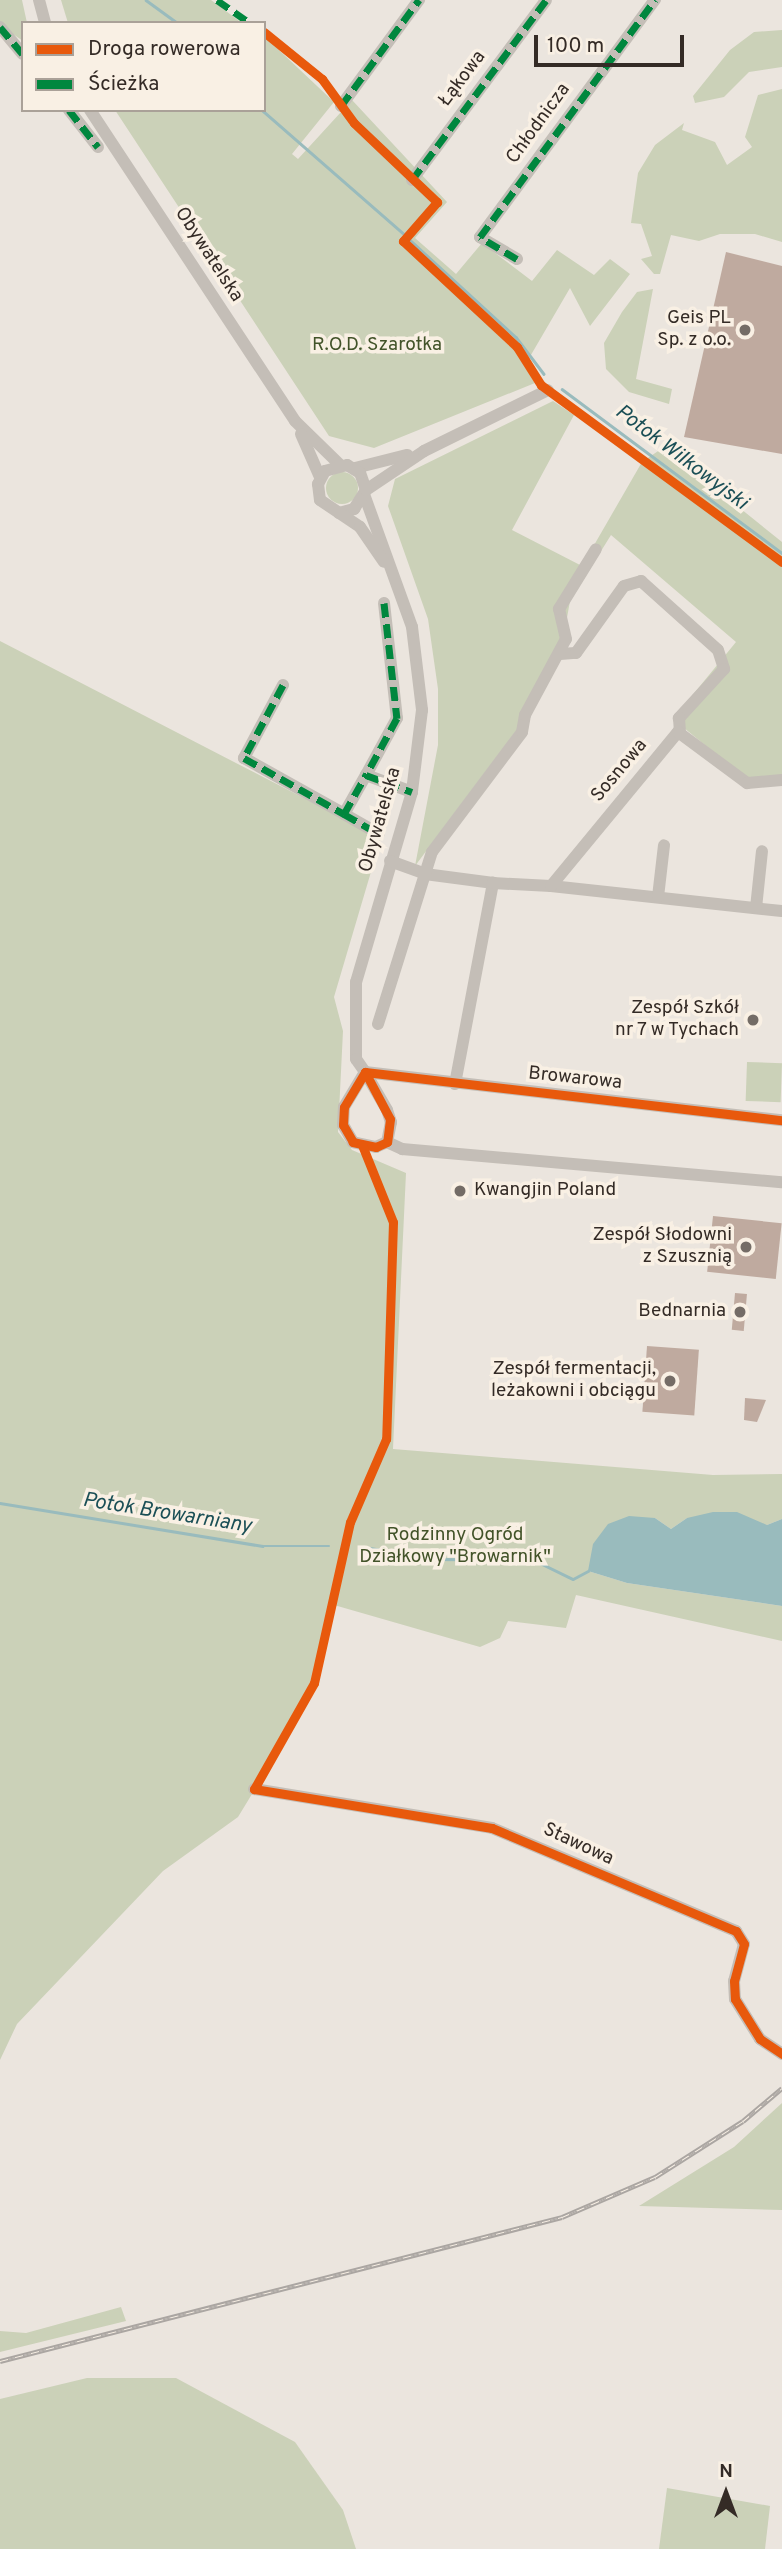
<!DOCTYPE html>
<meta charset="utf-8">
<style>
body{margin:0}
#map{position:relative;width:782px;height:2549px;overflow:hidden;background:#ebe5de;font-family:Overpass,sans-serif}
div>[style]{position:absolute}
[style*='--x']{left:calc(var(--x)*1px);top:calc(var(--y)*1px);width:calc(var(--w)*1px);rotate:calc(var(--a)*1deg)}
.green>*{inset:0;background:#cbd1b8;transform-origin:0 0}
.round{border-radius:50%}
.water>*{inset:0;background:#99bbbd}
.stream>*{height:2.5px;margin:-1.25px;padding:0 1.25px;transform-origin:1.25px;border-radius:1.25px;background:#99bbbd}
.building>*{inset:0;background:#bfaa9f;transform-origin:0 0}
.street>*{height:12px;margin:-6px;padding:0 6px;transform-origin:6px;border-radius:6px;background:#c4beb7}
.rail>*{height:5px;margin-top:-2.5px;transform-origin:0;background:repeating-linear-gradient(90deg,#f9f0e4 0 8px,#aba6a2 0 16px);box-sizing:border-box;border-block:2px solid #aba6a2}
.quiet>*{height:7px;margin-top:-3.5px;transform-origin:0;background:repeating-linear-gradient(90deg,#00873e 0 14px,transparent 0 21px)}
.cycleway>*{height:9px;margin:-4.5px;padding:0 4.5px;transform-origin:4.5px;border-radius:4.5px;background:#e8590c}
.dots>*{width:19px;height:19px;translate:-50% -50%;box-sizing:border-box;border:4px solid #f9f0e4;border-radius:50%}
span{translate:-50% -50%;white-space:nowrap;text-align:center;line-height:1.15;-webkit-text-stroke:7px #f9f0e4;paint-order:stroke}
.street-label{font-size:19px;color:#342b26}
.poi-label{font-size:19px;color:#342b26}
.right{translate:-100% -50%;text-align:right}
.left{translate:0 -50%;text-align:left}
.park-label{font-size:19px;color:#425329}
.water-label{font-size:21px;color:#1b4f56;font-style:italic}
.legend{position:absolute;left:21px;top:21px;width:245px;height:91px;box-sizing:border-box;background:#f9f0e4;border:2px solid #aaa198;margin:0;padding:9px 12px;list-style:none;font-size:21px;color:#342b26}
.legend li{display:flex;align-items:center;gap:14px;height:35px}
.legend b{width:35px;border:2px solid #aaa198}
.north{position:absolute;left:691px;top:2458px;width:70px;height:70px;-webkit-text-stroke:5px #f9f0e4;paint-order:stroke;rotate:0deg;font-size:19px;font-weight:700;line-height:28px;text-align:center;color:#342b26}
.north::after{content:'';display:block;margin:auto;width:24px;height:32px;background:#342b26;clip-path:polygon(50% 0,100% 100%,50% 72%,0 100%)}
.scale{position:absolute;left:534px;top:35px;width:150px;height:32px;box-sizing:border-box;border:4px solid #342b26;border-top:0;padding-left:9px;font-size:21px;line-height:24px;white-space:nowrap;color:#342b26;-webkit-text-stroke:5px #f9f0e4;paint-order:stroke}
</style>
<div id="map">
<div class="green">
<div style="clip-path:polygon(0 0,22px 0,27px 23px,23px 41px,0 25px)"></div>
<div style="clip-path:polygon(61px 0,211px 0,242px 23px,68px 23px)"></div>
<div style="clip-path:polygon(782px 30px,782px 67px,749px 72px,724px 97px,695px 103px,693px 96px,730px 50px,754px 32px)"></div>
<div style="clip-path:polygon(264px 36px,334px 102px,292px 154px,298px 159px,352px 100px,447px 202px,415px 238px,456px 274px,482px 243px,532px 281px,557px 250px,594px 275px,610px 259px,630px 274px,590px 326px,570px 288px,528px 360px,513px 340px,421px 262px,515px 351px,535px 383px,374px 448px,329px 436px,115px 110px,264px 110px)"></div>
<div style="clip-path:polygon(782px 89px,782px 242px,755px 234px,720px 234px,699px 241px,671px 235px,660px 274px,654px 274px,641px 259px,652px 256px,641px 224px,631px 223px,638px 173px,655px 145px,684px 123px,682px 130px,715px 142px,727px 165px,752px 147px,745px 137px,758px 95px)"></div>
<div style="clip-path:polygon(653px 289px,636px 379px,672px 389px,669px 404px,629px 392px,606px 369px,604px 343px,622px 312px,637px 292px)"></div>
<div style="clip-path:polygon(553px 401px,574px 415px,512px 530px,582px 566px,642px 462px,664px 447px,782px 542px,782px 777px,763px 781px,743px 776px,673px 719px,736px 642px,611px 535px,570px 601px,563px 640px,519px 727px,415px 866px,438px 745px,438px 689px,428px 619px,388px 506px,395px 479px)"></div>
<div class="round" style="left:326px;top:472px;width:32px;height:32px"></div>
<div style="clip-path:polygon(0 641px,381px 838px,334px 997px,343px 1031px,338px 1132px,352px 1150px,406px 1173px,393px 1449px,713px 1475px,782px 1474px,782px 1519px,767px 1525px,687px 1518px,671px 1529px,655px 1518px,588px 1571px,627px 1583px,782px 1606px,782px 1641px,576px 1595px,566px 1628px,508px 1621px,500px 1638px,480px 1647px,334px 1605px,314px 1683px,300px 1715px,238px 1817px,163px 1871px,17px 2024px,0 2060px)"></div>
<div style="left:747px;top:1062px;width:35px;height:39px;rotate:2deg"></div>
<div style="clip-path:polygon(782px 2103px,782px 2210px,639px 2206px,734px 2147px)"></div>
<div style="clip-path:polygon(121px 2307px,126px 2321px,0 2352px,0 2331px,26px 2333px)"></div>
<div style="clip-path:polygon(87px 2378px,176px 2378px,295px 2442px,343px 2510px,356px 2549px,0 2549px,0 2399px)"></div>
<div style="clip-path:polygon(667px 2488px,770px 2506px,765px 2549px,659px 2549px)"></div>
</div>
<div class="water">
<div style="clip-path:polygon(713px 1512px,737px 1512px,767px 1525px,782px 1519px,782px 1606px,627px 1583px,588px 1571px,593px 1544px,608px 1524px,629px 1516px,655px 1518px,671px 1529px,687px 1518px)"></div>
</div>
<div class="stream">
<div style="--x:146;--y:0;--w:39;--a:36"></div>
<div style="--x:262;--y:110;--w:189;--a:41.1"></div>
<div style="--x:410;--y:240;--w:144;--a:42.5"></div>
<div style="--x:516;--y:337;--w:46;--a:52.9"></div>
<div style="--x:562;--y:389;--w:274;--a:36.7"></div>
<div style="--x:0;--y:1503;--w:266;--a:9.3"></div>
<div style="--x:263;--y:1546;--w:66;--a:0"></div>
<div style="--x:364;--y:1547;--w:73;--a:9.5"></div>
<div style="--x:436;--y:1559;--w:98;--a:0.6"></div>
<div style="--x:534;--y:1560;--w:43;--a:26"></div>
<div style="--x:573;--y:1579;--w:17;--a:-28"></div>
</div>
<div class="building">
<div style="clip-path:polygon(726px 252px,782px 266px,782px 454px,684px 437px)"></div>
<div style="left:713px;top:1216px;width:69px;height:56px;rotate:6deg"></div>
<div style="left:735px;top:1293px;width:12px;height:37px;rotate:5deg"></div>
<div style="left:647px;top:1346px;width:52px;height:66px;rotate:4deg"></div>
<div style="clip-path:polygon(745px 1398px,766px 1400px,757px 1422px,744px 1420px)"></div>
</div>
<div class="street">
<div style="--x:39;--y:0;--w:24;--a:75"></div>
<div style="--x:0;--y:27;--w:35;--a:50"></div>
<div style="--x:341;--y:106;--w:132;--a:-53.7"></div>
<div style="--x:69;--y:110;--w:47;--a:51.9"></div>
<div style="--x:90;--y:110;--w:372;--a:56.6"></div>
<div style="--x:295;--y:421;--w:62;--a:44.3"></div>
<div style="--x:412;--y:180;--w:224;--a:-53.3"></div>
<div style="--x:517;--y:259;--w:43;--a:-149.3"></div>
<div style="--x:480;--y:237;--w:295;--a:-53.6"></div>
<div style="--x:301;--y:434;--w:47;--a:66.2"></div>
<div style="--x:355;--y:468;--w:54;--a:-14"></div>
<div style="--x:366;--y:490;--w:70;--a:-33.9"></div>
<div style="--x:424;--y:451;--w:138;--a:-26.2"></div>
<div style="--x:365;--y:497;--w:138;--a:70.1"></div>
<div style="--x:412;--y:627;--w:84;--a:83.1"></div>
<div style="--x:422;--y:710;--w:83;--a:97"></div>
<div style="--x:412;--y:792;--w:198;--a:106.4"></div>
<div style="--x:356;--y:982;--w:77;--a:90"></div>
<div style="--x:356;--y:1059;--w:16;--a:55"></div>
<div style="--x:365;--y:1072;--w:44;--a:59.9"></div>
<div style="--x:387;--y:1110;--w:13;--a:72"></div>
<div style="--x:391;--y:1122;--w:20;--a:101"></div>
<div style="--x:387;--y:1142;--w:12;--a:156"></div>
<div style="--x:376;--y:1147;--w:24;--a:-168"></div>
<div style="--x:353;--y:1142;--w:20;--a:-120"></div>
<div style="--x:343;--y:1125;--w:18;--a:-87"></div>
<div style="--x:344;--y:1107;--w:41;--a:-59"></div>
<div style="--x:339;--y:513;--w:16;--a:-15"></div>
<div style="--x:354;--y:509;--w:22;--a:-58"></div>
<div style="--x:366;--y:490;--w:18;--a:-109"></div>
<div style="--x:360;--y:473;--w:15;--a:-148"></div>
<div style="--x:347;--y:465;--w:23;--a:165"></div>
<div style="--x:325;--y:471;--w:15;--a:118"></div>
<div style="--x:318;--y:484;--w:16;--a:83"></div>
<div style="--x:320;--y:500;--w:48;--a:34"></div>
<div style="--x:360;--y:527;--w:42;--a:55.6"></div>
<div style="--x:384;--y:603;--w:116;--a:83.6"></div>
<div style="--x:397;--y:718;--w:65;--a:118.5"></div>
<div style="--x:366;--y:775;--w:49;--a:20.3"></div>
<div style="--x:560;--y:654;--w:16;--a:-4"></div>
<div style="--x:576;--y:653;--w:82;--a:-54.4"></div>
<div style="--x:624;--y:586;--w:18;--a:-16"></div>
<div style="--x:641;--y:581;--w:103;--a:41.9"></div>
<div style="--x:718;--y:650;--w:20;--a:72"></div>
<div style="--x:724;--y:669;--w:67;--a:132.6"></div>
<div style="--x:679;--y:718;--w:14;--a:86"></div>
<div style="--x:283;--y:685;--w:83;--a:118.1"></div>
<div style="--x:244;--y:758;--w:115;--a:29.2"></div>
<div style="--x:344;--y:814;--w:45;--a:-60.6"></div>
<div style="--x:344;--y:814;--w:40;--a:29.7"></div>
<div style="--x:390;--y:861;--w:37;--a:20"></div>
<div style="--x:425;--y:874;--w:69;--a:7.5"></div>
<div style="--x:551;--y:886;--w:232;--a:6.2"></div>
<div style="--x:658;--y:897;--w:52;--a:-83.4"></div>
<div style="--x:756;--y:908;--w:57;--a:-84"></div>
<div style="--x:378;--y:1024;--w:180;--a:-72.6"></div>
<div style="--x:432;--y:852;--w:150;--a:-53.1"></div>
<div style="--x:522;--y:732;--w:17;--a:-80"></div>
<div style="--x:525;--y:715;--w:86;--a:-61.7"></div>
<div style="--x:566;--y:639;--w:31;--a:-103"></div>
<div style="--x:559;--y:609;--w:70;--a:-58.3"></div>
<div style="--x:365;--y:1072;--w:420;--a:6.6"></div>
<div style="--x:455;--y:1084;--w:205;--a:-79.3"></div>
<div style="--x:493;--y:883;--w:58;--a:3"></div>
<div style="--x:551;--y:886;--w:200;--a:-50.5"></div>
<div style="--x:678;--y:732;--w:86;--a:36.5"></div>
<div style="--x:747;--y:783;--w:35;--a:-5"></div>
<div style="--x:387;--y:1142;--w:17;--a:25"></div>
<div style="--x:402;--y:1149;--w:381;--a:5"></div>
<div style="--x:254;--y:1789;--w:241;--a:9.3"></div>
<div style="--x:492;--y:1828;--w:265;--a:22.9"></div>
<div style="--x:736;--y:1931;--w:15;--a:58"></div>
<div style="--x:744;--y:1944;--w:38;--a:105"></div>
<div style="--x:734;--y:1981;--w:18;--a:87"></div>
<div style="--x:735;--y:1999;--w:47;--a:58"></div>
<div style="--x:760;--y:2039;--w:27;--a:34"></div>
</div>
<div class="rail">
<div style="--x:0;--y:2361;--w:580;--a:-14.37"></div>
<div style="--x:562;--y:2217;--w:101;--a:-23.3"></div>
<div style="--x:655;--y:2177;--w:104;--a:-32.5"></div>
<div style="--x:743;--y:2121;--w:51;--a:-40.2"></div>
</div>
<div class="quiet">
<div style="--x:217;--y:0;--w:40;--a:34.9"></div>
<div style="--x:0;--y:27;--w:35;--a:50"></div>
<div style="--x:341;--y:106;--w:132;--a:-53.7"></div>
<div style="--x:69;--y:110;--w:47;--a:51.9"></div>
<div style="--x:412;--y:180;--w:224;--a:-53.3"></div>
<div style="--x:517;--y:259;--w:43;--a:-149.3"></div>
<div style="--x:480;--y:237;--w:295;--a:-53.6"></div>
<div style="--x:384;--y:603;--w:116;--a:83.6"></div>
<div style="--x:397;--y:718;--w:65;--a:118.5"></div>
<div style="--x:366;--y:775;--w:49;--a:20.3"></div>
<div style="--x:283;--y:685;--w:83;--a:118.1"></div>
<div style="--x:244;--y:758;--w:115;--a:29.2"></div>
<div style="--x:344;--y:814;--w:45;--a:-60.6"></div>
<div style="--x:344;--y:814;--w:40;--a:29.7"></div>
</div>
<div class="cycleway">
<div style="--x:264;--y:32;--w:75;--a:39"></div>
<div style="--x:322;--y:79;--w:54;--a:54"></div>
<div style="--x:354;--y:123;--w:115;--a:43.6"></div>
<div style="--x:437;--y:202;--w:52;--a:131.1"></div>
<div style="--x:403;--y:241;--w:156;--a:42.9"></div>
<div style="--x:517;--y:347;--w:45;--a:57.7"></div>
<div style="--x:541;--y:385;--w:299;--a:36.3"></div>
<div style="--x:365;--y:1072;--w:420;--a:6.6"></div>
<div style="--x:365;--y:1072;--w:53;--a:62"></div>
<div style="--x:390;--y:1119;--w:23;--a:97"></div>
<div style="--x:387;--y:1142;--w:12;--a:156"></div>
<div style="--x:376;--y:1147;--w:24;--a:-168"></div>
<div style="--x:353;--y:1142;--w:20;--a:-120"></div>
<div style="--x:343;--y:1125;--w:18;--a:-87"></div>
<div style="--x:344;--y:1107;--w:41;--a:-59"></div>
<div style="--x:362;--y:1145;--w:83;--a:68.1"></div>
<div style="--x:393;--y:1222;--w:217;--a:91.8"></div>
<div style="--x:386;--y:1439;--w:90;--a:113.4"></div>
<div style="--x:350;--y:1522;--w:165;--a:102.6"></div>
<div style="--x:314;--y:1683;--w:122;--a:119.5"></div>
<div style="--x:254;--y:1789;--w:241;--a:9.3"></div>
<div style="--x:492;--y:1828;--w:265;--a:22.9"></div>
<div style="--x:736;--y:1931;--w:15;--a:58"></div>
<div style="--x:744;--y:1944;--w:38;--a:105"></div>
<div style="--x:734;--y:1981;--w:18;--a:87"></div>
<div style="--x:735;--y:1999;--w:47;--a:58"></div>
<div style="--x:760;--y:2039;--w:27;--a:34"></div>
</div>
<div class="dots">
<div style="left:745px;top:330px;background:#746c66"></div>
<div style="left:753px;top:1020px;background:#746c66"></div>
<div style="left:460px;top:1191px;background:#746c66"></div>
<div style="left:746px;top:1247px;background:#746c66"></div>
<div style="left:740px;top:1312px;background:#746c66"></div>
<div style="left:670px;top:1381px;background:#746c66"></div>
</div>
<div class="street-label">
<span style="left:463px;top:79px;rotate:-53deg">Łąkowa</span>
<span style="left:539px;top:124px;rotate:-54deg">Chłodnicza</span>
<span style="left:208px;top:255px;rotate:57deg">Obywatelska</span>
<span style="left:620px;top:771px;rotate:-50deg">Sosnowa</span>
<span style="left:381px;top:820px;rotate:-74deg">Obywatelska</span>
<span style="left:575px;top:1079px;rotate:6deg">Browarowa</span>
<span style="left:578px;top:1845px;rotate:25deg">Stawowa</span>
</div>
<div class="poi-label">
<span class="right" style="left:731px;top:330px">Geis PL<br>Sp. z o.o.</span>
<span class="right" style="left:739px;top:1020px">Zespół Szkół<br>nr 7 w Tychach</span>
<span class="left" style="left:474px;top:1191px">Kwangjin Poland</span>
<span class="right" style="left:732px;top:1247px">Zespół Słodowni<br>z Szusznią</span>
<span class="right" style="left:726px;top:1312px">Bednarnia</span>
<span class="right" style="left:656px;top:1381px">Zespół fermentacji,<br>leżakowni i obciągu</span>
</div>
<div class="park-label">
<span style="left:377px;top:346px">R.O.D. Szarotka</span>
<span style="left:455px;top:1547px">Rodzinny Ogród<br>Działkowy "Browarnik"</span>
</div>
<div class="water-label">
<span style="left:681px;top:458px;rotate:37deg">Potok Wilkowyjski</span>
<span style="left:167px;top:1514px;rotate:9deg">Potok Browarniany</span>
</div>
<ul class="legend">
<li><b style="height:9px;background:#e8590c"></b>Droga rowerowa</li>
<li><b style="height:9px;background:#00873e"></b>Ścieżka</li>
</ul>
<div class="north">N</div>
<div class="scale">100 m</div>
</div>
